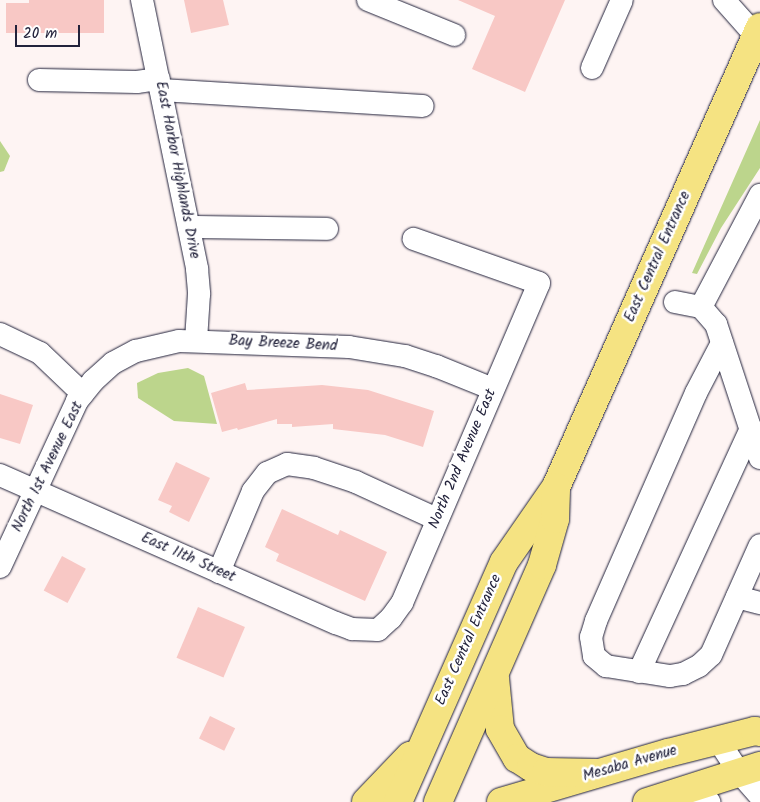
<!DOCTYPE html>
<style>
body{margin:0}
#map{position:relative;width:760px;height:802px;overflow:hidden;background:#fef4f3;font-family:Kalam,sans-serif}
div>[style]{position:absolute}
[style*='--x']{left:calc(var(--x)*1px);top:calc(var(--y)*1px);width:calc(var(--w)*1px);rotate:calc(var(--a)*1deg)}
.green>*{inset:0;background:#bcd58c}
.building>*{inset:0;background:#f8c8c5;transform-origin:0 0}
.roads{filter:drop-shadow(0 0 1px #22223b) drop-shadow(0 0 1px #22223b)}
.minor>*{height:22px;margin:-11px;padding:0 11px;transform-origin:11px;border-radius:11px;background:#fff}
.major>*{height:28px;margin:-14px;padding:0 14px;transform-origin:14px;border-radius:14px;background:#f5e382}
.highway>*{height:28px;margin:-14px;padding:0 14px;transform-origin:14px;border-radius:14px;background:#f5e382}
span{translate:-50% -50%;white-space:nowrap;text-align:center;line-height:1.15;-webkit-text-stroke:5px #fff;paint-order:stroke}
.street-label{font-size:15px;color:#22223b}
.scale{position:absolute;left:15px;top:25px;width:65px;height:22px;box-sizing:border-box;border:2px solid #22223b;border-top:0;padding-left:6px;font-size:15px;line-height:18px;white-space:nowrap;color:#22223b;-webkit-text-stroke:4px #fff;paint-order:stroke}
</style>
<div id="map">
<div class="green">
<div style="clip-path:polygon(760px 120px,760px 168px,721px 228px,697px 274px,692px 273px)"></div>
<div style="clip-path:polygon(0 141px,10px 156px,4px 171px,0 172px)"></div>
<div style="clip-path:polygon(188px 368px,204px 376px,217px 424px,174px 421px,138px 398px,137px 383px,158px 373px)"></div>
</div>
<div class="building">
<div style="clip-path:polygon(29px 0,104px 0,104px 33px,6px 33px,6px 3px,29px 3px)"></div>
<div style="clip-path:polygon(184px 0,223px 0,229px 25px,191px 33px)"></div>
<div style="clip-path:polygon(458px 0,565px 0,525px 92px,472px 69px,495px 16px)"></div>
<div style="clip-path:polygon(245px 383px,247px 390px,322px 385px,368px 390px,434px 411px,423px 447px,385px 435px,333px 429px,333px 424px,292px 427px,292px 424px,277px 424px,277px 419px,238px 430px,237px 428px,222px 432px,211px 393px)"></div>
<div style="clip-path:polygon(0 394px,33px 405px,20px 444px,0 438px)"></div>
<div style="clip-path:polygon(176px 462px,210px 478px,189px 522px,169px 512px,172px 506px,158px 500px)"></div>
<div style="clip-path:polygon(282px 509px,338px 535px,340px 530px,387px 552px,365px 601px,276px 561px,279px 554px,265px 547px)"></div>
<div style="left:62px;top:556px;width:27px;height:39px;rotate:28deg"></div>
<div style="left:198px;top:607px;width:51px;height:55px;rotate:23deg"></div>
<div style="left:210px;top:716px;width:28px;height:25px;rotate:26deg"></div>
</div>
<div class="roads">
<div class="minor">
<div style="--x:142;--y:0;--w:275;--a:78.4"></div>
<div style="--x:197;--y:269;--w:25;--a:85"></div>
<div style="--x:199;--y:294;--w:47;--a:93.7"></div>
<div style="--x:368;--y:0;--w:93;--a:22.1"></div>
<div style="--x:724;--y:0;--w:48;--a:48.4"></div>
<div style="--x:592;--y:68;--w:74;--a:-66.2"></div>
<div style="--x:39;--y:80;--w:98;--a:1.2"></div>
<div style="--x:137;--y:82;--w:22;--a:-8"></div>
<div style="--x:161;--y:90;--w:262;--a:3.5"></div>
<div style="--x:189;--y:227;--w:138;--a:0.8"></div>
<div style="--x:675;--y:302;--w:26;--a:11"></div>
<div style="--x:701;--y:307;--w:23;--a:49"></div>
<div style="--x:716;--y:324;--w:141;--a:71.8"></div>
<div style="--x:701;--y:307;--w:127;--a:-62.2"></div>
<div style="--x:0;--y:334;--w:44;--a:25.4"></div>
<div style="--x:40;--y:353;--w:59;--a:43.6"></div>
<div style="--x:722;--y:343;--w:56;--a:117.5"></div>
<div style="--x:696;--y:393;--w:249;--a:113.7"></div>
<div style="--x:596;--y:621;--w:17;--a:107"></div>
<div style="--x:591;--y:637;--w:19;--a:81"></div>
<div style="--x:594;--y:656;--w:16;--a:40"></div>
<div style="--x:606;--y:666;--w:65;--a:8.9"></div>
<div style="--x:670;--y:676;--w:13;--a:-9"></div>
<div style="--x:683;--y:674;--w:18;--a:-27"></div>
<div style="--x:699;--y:666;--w:16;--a:-43"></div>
<div style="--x:711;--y:655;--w:120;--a:-66"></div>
<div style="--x:0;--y:475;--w:367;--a:23.8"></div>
<div style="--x:336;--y:623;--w:17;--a:21"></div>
<div style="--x:352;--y:629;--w:26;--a:2"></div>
<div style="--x:378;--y:630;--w:18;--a:-43"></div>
<div style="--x:391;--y:618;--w:19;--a:-54"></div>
<div style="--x:402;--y:603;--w:348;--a:-66.8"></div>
<div style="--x:539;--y:283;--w:133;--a:-160.6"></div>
<div style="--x:0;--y:567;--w:183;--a:-65.1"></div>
<div style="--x:77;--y:401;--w:26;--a:-51"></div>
<div style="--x:93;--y:381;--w:27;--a:-42"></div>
<div style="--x:113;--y:363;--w:26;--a:-28"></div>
<div style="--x:136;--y:351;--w:44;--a:-13.1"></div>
<div style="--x:179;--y:341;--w:170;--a:2"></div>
<div style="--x:349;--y:347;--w:57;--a:9.1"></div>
<div style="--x:405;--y:356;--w:33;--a:18"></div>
<div style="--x:436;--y:366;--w:61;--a:22"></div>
<div style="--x:219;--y:572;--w:88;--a:-67.2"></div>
<div style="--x:253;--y:491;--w:23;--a:-52"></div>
<div style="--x:267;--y:473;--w:22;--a:-24"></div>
<div style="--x:287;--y:464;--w:27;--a:8"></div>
<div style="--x:314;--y:468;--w:44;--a:18.4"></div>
<div style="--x:356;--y:482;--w:89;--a:24.6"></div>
<div style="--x:737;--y:597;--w:24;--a:15"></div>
<div style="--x:639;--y:672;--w:268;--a:-65.3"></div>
<div style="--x:718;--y:740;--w:38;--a:57"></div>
<div style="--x:739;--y:772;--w:32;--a:49"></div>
<div style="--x:668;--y:795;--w:42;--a:9.7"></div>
</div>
<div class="major">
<div style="--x:501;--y:802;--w:174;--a:-16.4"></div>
<div style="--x:668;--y:753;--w:90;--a:-14.2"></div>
<div style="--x:755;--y:731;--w:5;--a:11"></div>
<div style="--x:647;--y:802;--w:119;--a:-17.7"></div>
</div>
<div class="highway">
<div style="--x:495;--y:678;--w:51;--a:84.4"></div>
<div style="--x:500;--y:729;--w:34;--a:60"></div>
<div style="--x:517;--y:758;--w:17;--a:33"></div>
<div style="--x:531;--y:767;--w:16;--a:18"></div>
<div style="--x:546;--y:772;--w:51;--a:1.1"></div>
<div style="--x:366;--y:802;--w:64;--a:-46.3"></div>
<div style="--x:398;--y:802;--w:262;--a:-66.2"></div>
<div style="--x:504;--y:562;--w:91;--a:-55.3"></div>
<div style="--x:556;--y:487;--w:503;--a:-66.08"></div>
<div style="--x:438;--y:802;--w:259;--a:-66.3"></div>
<div style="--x:542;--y:565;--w:48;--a:-74.2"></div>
<div style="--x:555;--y:519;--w:32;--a:-88"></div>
</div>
</div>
<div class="street-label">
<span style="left:177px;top:170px;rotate:79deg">East Harbor Highlands Drive</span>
<span style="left:658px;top:257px;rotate:-66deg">East Central Entrance</span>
<span style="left:283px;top:344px;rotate:3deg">Bay Breeze Bend</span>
<span style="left:463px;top:459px;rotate:-67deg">North 2nd Avenue East</span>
<span style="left:48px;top:467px;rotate:-64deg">North 1st Avenue East</span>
<span style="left:188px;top:558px;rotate:24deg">East 11th Street</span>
<span style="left:469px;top:640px;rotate:-66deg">East Central Entrance</span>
<span style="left:630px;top:764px;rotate:-16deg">Mesaba Avenue</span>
</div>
<div class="scale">20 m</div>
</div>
